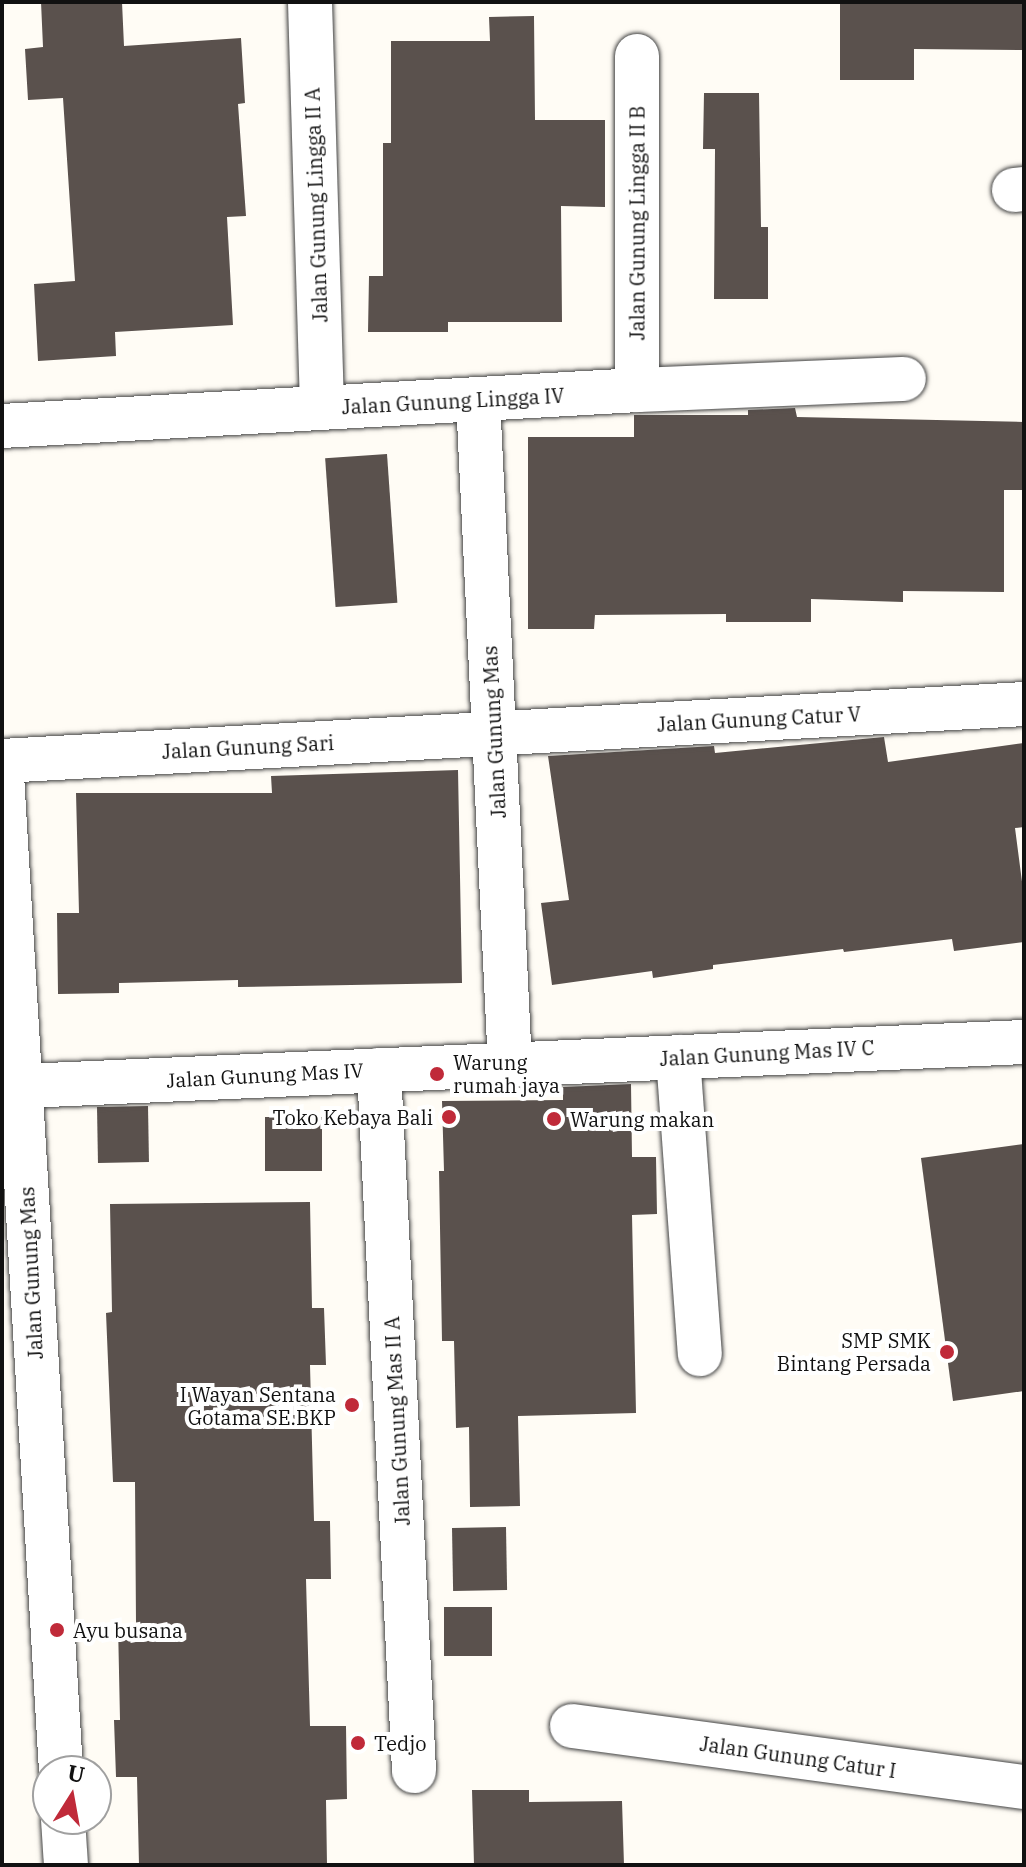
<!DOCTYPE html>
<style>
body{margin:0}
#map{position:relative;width:1026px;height:1867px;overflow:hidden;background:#fffcf5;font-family:"IBM Plex Serif",serif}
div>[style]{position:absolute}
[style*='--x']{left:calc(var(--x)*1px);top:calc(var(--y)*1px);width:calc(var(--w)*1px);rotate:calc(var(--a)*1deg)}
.building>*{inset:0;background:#5a514d;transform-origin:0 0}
.roads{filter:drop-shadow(0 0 2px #444) drop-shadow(0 0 2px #444)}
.minor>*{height:44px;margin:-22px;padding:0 22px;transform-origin:22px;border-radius:22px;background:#fff}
.dots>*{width:22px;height:22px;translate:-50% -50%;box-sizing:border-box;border:4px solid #fff;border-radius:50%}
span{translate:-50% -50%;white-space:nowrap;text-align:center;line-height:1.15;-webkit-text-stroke:8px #fff;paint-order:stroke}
.street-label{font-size:20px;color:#111}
.poi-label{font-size:20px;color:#111}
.left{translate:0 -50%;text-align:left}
.right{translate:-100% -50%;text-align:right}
.frame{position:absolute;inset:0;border:4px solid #111;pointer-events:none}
.north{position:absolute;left:32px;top:1755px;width:80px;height:80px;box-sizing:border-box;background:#fff;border:2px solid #a0a0a0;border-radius:50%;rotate:11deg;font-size:22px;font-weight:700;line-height:32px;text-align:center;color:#111}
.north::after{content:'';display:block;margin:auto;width:28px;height:36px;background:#c02a39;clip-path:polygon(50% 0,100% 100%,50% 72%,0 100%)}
</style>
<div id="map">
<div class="building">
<div style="clip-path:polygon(41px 2px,122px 2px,124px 46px,241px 38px,245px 103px,238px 104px,246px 216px,227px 217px,233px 325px,115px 332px,116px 356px,38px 361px,34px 284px,75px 281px,63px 98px,28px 100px,25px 49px,43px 47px)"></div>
<div style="clip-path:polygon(840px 2px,1024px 2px,1024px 50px,914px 49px,914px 80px,840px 80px)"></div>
<div style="clip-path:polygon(534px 16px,535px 120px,605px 120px,605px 207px,561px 206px,562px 322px,448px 322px,448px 332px,368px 332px,369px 276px,383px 276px,383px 143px,391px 143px,391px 41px,490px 41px,489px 17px)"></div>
<div style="clip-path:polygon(704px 93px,759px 93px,761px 227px,768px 227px,768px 299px,714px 299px,715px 149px,703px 149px)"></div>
<div style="clip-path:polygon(795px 408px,797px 417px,1024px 422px,1024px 490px,1004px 490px,1004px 592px,903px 591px,903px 602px,811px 599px,811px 622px,726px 622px,726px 614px,595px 615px,594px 629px,528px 629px,528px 437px,634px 437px,634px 415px,748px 415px,748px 410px)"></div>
<div style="left:387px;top:454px;width:149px;height:62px;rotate:86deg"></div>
<div style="clip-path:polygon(884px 737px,888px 762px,1024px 743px,1024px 827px,1015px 828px,1024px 897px,1024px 942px,954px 951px,952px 939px,844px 952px,843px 949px,713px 965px,713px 969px,653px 978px,652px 971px,552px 985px,541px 903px,569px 900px,548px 756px,714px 746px,715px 753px)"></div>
<div style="clip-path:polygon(458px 770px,462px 983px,238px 987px,238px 980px,119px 983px,119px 993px,58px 994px,57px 913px,79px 913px,76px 793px,272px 793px,271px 776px)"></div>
<div style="clip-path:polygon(631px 1084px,632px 1157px,656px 1157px,657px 1214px,632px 1215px,636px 1413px,518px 1416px,520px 1506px,470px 1507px,469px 1427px,456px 1428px,454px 1341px,442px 1341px,439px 1171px,444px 1171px,442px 1101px,563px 1100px,563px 1087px)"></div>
<div style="left:148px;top:1106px;width:56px;height:51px;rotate:89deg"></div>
<div style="left:265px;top:1117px;width:57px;height:54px"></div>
<div style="clip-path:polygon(1024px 1144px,1024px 1391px,953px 1401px,921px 1158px)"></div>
<div style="clip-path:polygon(310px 1202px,312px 1308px,324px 1308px,326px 1365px,310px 1365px,314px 1521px,330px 1521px,331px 1579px,306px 1579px,310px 1726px,346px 1726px,347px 1799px,326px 1800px,327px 1865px,139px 1865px,137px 1777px,116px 1777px,114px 1720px,120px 1720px,118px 1624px,136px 1624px,135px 1482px,113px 1482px,106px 1313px,112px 1312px,110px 1204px)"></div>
<div style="left:506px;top:1527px;width:63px;height:54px;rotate:89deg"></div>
<div style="left:492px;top:1607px;width:49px;height:48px;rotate:90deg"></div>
<div style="clip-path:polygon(472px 1790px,529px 1790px,529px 1802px,622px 1801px,624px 1865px,474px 1865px)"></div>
</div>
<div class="roads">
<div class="minor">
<div style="--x:310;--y:2;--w:406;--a:88.3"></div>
<div style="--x:637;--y:56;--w:334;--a:90"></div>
<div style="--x:1014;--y:190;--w:10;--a:-6"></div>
<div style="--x:478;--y:399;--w:667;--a:87.25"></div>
<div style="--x:2;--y:426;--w:636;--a:-3.24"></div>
<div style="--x:637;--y:390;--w:267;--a:-2.4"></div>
<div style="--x:2;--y:761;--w:1024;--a:-3.19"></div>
<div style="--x:2;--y:775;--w:998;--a:86.61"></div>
<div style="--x:678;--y:1057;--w:298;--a:85.8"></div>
<div style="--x:379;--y:1070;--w:702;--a:87.14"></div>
<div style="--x:2;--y:1087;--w:1023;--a:-2.52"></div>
<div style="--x:572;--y:1726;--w:456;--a:7.7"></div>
<div style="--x:63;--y:1819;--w:46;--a:86.3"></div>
</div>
</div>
<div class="dots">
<div style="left:437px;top:1074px;background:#c02a39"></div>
<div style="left:449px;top:1117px;background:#c02a39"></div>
<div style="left:554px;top:1119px;background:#c02a39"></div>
<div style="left:947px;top:1352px;background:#c02a39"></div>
<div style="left:352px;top:1405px;background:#c02a39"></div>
<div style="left:57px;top:1630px;background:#c02a39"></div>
<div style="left:358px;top:1743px;background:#c02a39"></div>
</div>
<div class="street-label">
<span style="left:316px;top:205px;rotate:-92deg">Jalan Gunung Lingga II A</span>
<span style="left:637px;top:223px;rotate:-90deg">Jalan Gunung Lingga II B</span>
<span style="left:453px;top:401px;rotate:-3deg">Jalan Gunung Lingga IV</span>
<span style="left:759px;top:719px;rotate:-3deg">Jalan Gunung Catur V</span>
<span style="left:494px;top:732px;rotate:-93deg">Jalan Gunung Mas</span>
<span style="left:248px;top:747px;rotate:-3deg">Jalan Gunung Sari</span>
<span style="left:767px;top:1053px;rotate:-3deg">Jalan Gunung Mas IV C</span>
<span style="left:265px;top:1075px;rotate:-3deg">Jalan Gunung Mas IV</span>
<span style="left:31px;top:1273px;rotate:-93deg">Jalan Gunung Mas</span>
<span style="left:397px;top:1421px;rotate:-93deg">Jalan Gunung Mas II A</span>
<span style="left:798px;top:1757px;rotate:8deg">Jalan Gunung Catur I</span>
</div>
<div class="poi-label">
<span class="left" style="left:453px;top:1074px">Warung<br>rumah jaya</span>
<span class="right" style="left:433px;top:1117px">Toko Kebaya Bali</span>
<span class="left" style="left:570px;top:1119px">Warung makan</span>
<span class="right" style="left:931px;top:1352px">SMP SMK<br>Bintang Persada</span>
<span class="right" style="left:336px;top:1406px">I Wayan Sentana<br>Gotama SE.BKP</span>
<span class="left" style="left:73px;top:1630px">Ayu busana</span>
<span class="left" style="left:374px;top:1743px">Tedjo</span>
</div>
<div class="frame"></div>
<div class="north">U</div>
</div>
